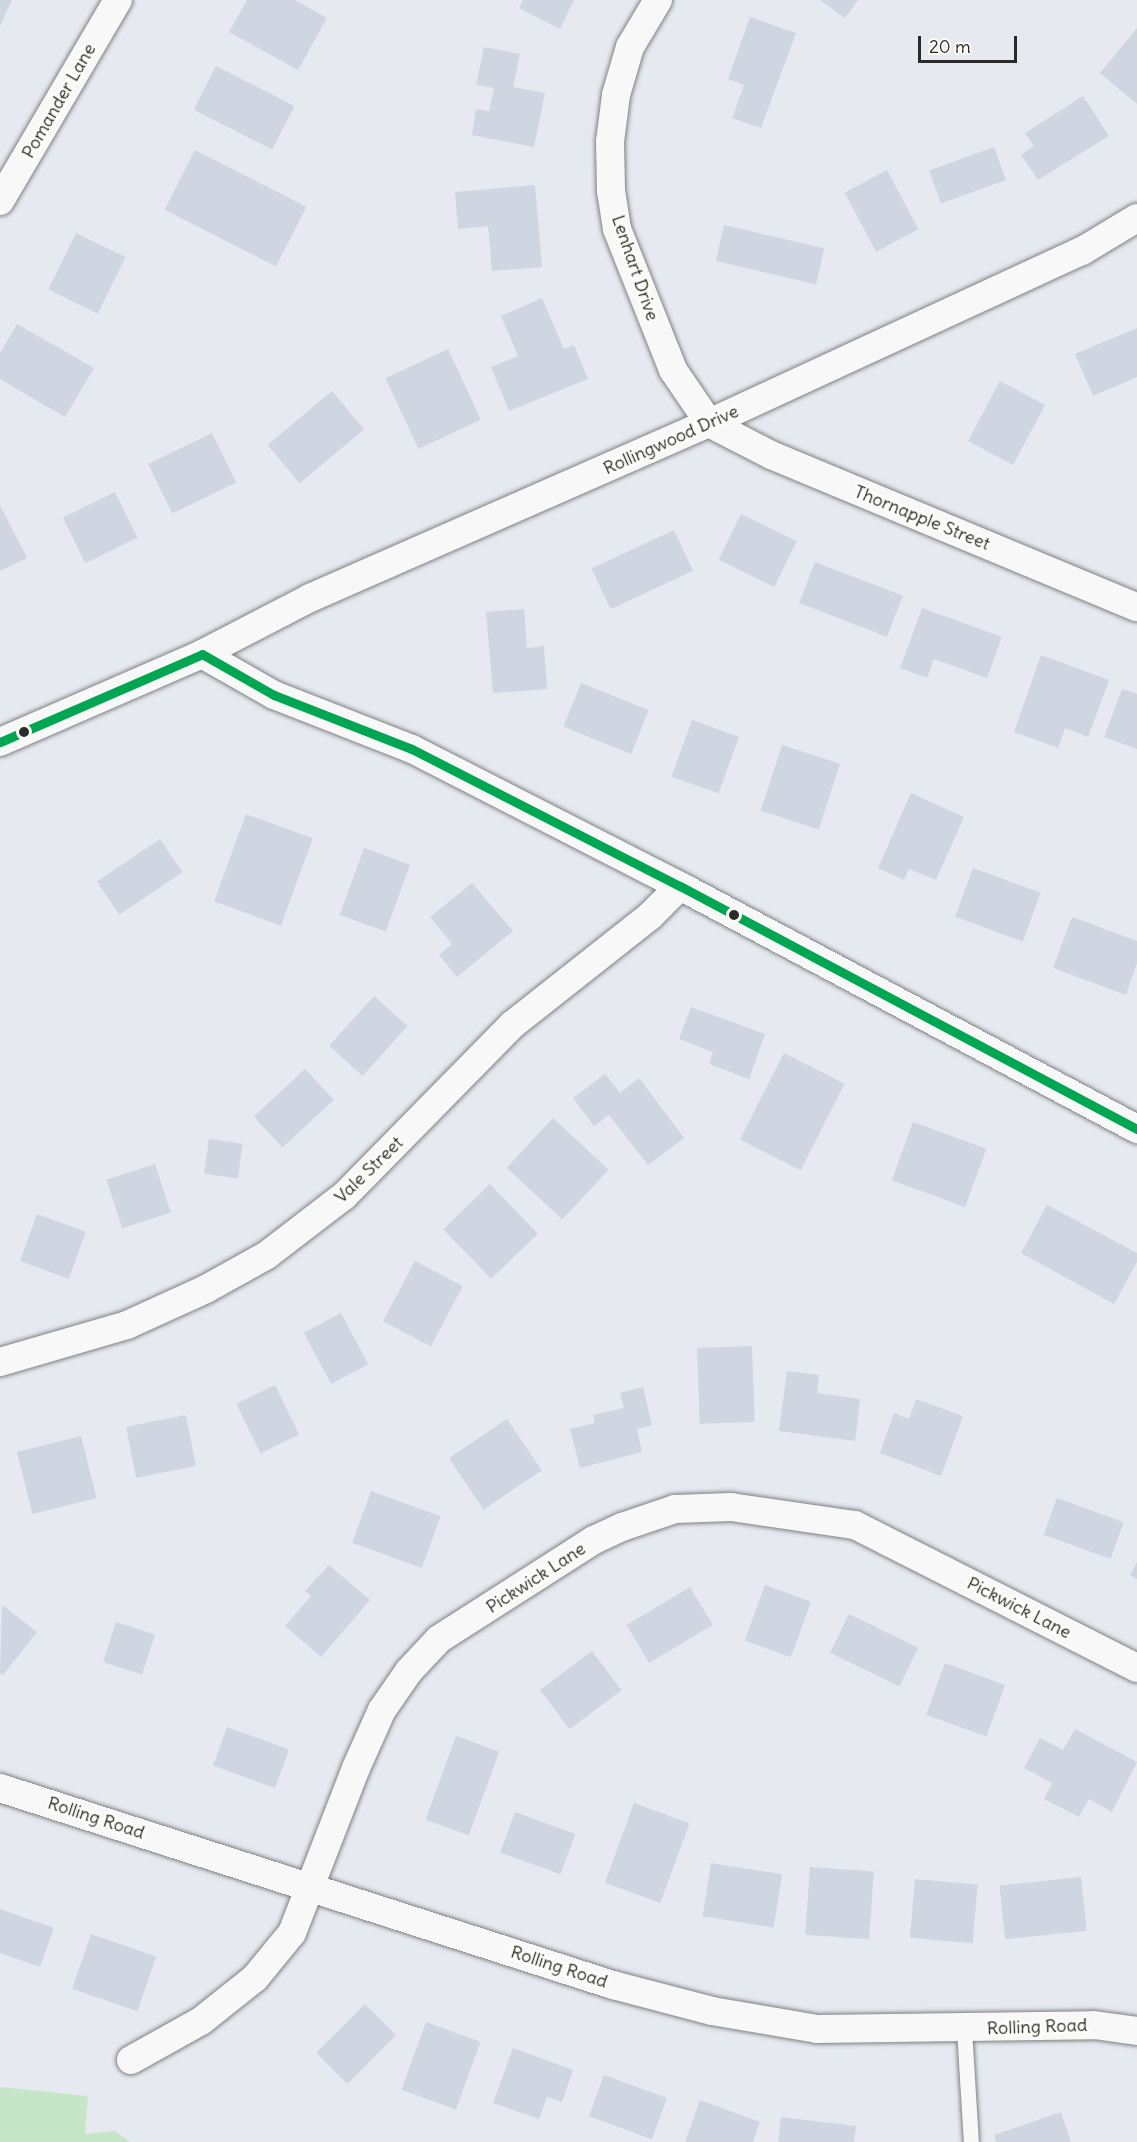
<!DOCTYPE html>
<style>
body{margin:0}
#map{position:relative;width:1137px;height:2142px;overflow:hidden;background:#e6eaf0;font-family:Delius,sans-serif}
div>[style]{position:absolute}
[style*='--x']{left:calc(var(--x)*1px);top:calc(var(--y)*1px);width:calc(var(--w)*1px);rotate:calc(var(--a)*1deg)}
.green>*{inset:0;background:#c6e6c8}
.building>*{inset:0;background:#cfd5e1;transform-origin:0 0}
.roads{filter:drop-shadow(0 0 2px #7f8184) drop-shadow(0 0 2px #7f8184)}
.lane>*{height:15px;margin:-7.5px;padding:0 7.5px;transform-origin:7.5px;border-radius:7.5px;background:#f8f8f8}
.street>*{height:28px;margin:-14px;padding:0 14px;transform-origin:14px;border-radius:14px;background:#f8f8f8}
.bus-1>*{height:9px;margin:-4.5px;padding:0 4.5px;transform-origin:4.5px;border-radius:4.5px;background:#00a651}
.dots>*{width:16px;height:16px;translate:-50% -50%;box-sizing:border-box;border:3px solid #fdfcf7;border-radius:50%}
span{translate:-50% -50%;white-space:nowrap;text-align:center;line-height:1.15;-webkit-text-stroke:6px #fdfcf7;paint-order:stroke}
.street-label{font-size:18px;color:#2b2b2b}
.scale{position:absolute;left:918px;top:36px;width:99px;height:27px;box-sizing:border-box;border:3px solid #2b2b2b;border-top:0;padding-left:8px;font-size:18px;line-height:21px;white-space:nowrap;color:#2b2b2b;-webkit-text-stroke:4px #fdfcf7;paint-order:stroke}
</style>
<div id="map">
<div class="green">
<div style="clip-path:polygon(0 2087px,88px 2096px,85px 2134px,115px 2131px,130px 2142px,0 2142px)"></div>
</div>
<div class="building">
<div style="clip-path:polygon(0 0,12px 0,0 26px)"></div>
<div style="clip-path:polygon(247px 0,295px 0,327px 18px,298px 70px,229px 32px)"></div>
<div style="clip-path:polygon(523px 0,574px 0,560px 29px,519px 8px)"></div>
<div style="clip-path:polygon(820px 0,858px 0,845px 18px)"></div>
<div style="clip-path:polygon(750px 17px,796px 33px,761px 128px,732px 118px,744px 85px,728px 79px)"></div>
<div style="clip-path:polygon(1137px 28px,1137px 104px,1100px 73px)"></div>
<div style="clip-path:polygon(484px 47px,520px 54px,513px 87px,545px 93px,534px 147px,472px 135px,476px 109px,489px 111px,494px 88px,476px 85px)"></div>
<div style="left:216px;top:66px;width:88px;height:49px;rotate:27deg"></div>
<div style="clip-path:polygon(1083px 96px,1109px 136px,1038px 180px,1021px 155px,1034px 146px,1025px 133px)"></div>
<div style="left:994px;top:147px;width:35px;height:69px;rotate:70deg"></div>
<div style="left:195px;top:150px;width:125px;height:67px;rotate:27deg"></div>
<div style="left:887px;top:170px;width:67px;height:48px;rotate:62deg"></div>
<div style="clip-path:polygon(535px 185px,542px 267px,492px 271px,488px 226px,458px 229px,455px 192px)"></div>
<div style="left:724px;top:225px;width:103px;height:37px;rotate:13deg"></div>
<div style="left:76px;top:233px;width:55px;height:63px;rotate:26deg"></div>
<div style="clip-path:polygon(542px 298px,564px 349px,574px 345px,588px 379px,509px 411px,491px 367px,518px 356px,501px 316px)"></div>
<div style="clip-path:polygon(17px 324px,94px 368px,65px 417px,0 379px,0 353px)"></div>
<div style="clip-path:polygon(1137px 328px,1137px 377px,1093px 396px,1075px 354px)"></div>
<div style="left:448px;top:349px;width:78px;height:69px;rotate:65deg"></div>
<div style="left:1000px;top:381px;width:51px;height:68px;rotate:28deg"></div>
<div style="left:332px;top:391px;width:50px;height:84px;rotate:50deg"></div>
<div style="left:212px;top:433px;width:55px;height:71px;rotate:64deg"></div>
<div style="left:115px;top:492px;width:51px;height:58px;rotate:64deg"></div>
<div style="clip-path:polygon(0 505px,27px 558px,0 571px)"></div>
<div style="left:741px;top:514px;width:62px;height:51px;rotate:26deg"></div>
<div style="left:674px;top:530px;width:45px;height:91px;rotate:65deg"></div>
<div style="left:815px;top:562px;width:94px;height:44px;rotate:21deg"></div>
<div style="clip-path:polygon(922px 608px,1002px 637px,987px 678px,934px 659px,927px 678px,900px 668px)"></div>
<div style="clip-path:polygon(524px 609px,527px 648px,544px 646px,547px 689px,493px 693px,486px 612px)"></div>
<div style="clip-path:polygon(1041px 655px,1109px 680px,1088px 737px,1065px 728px,1058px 748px,1014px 732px)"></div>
<div style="left:581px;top:683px;width:73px;height:47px;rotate:22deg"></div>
<div style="clip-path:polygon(1122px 689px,1137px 694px,1137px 749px,1104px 737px)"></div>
<div style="left:692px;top:720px;width:50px;height:60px;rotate:20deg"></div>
<div style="left:782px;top:745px;width:61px;height:69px;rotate:18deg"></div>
<div style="clip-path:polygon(911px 793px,964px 817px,936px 880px,909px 869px,904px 880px,878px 868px)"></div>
<div style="left:246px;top:814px;width:71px;height:93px;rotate:20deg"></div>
<div style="left:160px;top:839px;width:40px;height:76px;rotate:56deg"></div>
<div style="left:364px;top:848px;width:49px;height:71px;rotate:20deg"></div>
<div style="left:973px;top:868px;width:72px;height:52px;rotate:20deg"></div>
<div style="clip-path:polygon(472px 883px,513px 931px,457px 977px,439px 955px,452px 944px,430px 917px)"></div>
<div style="clip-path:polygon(1072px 917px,1137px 941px,1137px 963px,1126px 995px,1053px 968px)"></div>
<div style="left:374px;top:996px;width:45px;height:67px;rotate:42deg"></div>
<div style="clip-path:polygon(691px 1007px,765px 1034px,749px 1079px,709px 1064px,713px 1052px,679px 1039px)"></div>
<div style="left:784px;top:1053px;width:68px;height:97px;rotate:27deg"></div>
<div style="left:305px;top:1069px;width:42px;height:70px;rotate:47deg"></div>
<div style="clip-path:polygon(605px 1074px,620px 1093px,639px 1078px,684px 1138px,648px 1165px,609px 1115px,594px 1126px,573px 1098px)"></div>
<div style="left:553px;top:1118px;width:76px;height:68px;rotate:43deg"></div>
<div style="left:913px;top:1122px;width:78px;height:62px;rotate:20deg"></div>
<div style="left:209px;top:1139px;width:34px;height:35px;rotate:8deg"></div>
<div style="left:155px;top:1164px;width:51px;height:51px;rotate:72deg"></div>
<div style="left:490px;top:1184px;width:69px;height:65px;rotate:46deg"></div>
<div style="clip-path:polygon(1047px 1205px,1137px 1253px,1137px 1262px,1114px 1304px,1021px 1253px)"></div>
<div style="left:37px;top:1214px;width:52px;height:50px;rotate:20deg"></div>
<div style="left:415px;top:1261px;width:54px;height:68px;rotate:28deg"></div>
<div style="left:341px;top:1313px;width:58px;height:42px;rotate:62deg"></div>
<div style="left:752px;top:1346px;width:76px;height:55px;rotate:88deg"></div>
<div style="clip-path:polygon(787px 1371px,819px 1375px,817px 1393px,860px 1399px,855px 1441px,779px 1431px)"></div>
<div style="left:275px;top:1385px;width:55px;height:43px;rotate:64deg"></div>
<div style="clip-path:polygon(643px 1387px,652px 1425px,637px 1429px,642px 1452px,580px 1468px,570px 1429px,595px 1423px,593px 1415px,624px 1408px,620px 1393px)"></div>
<div style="clip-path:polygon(916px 1399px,963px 1416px,941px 1476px,880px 1453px,894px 1413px,909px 1419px)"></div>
<div style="left:186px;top:1415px;width:52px;height:61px;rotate:79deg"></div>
<div style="left:507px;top:1419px;width:62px;height:70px;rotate:56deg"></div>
<div style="left:81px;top:1436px;width:64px;height:66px;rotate:76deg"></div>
<div style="left:371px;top:1491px;width:74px;height:55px;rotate:20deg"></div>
<div style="left:1057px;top:1498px;width:71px;height:39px;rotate:20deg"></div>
<div style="clip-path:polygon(1137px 1562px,1137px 1579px,1130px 1575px)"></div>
<div style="clip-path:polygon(329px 1565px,370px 1600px,321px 1657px,285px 1626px,311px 1596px,305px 1591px)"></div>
<div style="left:765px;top:1585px;width:49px;height:59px;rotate:20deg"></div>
<div style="left:690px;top:1587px;width:44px;height:74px;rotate:59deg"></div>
<div style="clip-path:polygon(2px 1605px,37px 1632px,3px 1675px,0 1673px)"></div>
<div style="left:849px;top:1614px;width:77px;height:43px;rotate:26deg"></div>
<div style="left:116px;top:1622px;width:41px;height:42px;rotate:18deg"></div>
<div style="left:592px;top:1651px;width:49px;height:65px;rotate:53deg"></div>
<div style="left:945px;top:1663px;width:64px;height:55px;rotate:20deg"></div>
<div style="left:227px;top:1727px;width:66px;height:41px;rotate:20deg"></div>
<div style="clip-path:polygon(1075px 1729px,1137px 1762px,1112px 1812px,1089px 1799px,1079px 1817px,1044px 1799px,1052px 1783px,1024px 1768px,1040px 1738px,1063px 1750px)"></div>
<div style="left:456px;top:1736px;width:46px;height:89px;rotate:20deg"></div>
<div style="left:634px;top:1803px;width:59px;height:85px;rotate:20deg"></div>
<div style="left:515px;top:1812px;width:64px;height:43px;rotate:20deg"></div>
<div style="left:711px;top:1863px;width:72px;height:54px;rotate:9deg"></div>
<div style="left:810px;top:1867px;width:64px;height:68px;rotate:4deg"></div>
<div style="left:1081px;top:1877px;width:54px;height:82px;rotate:84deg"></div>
<div style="left:915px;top:1879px;width:63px;height:59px;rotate:5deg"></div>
<div style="clip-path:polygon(0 1909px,54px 1928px,40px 1967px,0 1953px)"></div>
<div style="left:91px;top:1934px;width:69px;height:58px;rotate:19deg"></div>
<div style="left:365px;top:2004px;width:44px;height:69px;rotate:45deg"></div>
<div style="left:426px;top:2022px;width:58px;height:72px;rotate:20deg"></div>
<div style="clip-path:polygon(513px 2048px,573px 2070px,562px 2102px,547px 2097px,539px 2119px,493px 2103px)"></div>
<div style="left:604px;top:2075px;width:67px;height:44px;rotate:20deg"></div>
<div style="clip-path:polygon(700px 2100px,760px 2122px,753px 2142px,685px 2142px)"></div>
<div style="clip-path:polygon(1061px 2112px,1071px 2142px,996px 2142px,994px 2135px)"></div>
<div style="clip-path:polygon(781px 2117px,856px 2126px,854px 2142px,778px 2142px)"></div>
</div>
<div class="roads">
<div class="lane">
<div style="--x:964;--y:2029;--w:113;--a:86.5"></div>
</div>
<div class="street">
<div style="--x:658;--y:0;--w:55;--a:120.8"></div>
<div style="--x:630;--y:47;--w:50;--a:106.3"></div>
<div style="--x:616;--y:95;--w:47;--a:97.3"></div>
<div style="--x:610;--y:142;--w:49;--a:88.8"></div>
<div style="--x:611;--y:191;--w:38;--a:81"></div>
<div style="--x:617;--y:229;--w:152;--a:68.3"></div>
<div style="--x:673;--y:370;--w:64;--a:55.8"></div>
<div style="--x:709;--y:423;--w:70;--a:27.3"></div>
<div style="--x:771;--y:455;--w:396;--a:22.6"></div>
<div style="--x:0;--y:201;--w:233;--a:-59.6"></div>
<div style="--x:202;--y:654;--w:122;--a:-27.4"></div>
<div style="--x:310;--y:598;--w:436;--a:-23.7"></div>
<div style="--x:709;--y:423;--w:411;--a:-24.8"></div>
<div style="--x:1082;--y:251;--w:64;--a:-31"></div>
<div style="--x:0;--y:742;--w:220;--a:-23.5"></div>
<div style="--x:202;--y:654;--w:83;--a:29.7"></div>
<div style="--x:274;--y:695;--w:148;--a:21.4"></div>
<div style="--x:412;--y:749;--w:301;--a:27.1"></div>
<div style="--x:680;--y:886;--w:518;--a:28"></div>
<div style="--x:0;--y:1362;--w:132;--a:-16.2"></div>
<div style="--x:127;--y:1325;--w:87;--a:-24.5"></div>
<div style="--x:206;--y:1289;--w:70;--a:-29.1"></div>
<div style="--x:267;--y:1255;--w:97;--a:-37.5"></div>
<div style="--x:344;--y:1196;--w:240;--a:-45.5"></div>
<div style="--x:512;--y:1025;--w:176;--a:-38.3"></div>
<div style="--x:650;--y:916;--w:42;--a:-45"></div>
<div style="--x:0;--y:1788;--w:644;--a:17.82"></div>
<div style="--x:613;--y:1985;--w:102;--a:14.7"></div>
<div style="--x:712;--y:2011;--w:107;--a:9.7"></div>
<div style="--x:817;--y:2029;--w:277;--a:-0.8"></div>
<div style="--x:1094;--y:2025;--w:43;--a:7.9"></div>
<div style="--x:131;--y:2060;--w:80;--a:-29.1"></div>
<div style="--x:201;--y:2021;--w:69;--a:-38.5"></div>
<div style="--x:255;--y:1978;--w:58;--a:-50.6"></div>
<div style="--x:292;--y:1933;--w:177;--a:-68.8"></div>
<div style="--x:356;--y:1768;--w:64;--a:-65.9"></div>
<div style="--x:382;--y:1710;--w:47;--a:-55.3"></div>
<div style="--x:409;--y:1671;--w:44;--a:-46.8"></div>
<div style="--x:439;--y:1639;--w:184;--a:-32.6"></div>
<div style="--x:594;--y:1540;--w:31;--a:-25"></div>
<div style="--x:622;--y:1527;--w:56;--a:-18.8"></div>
<div style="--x:675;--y:1509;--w:56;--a:-2"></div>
<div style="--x:731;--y:1507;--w:125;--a:8.3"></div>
<div style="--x:855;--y:1525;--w:316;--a:26.9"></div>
</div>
</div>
<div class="bus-1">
<div style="--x:0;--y:742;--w:220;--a:-23.5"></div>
<div style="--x:202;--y:654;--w:83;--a:29.7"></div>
<div style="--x:274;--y:695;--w:148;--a:21.4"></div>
<div style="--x:412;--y:749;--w:301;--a:27.1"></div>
<div style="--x:680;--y:886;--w:518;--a:28"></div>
</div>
<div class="dots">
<div style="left:24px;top:732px;background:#2b2b2b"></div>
<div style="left:734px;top:915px;background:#2b2b2b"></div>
</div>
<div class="street-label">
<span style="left:59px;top:101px;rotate:-60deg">Pomander Lane</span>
<span style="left:635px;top:268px;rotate:71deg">Lenhart Drive</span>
<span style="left:671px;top:440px;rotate:-24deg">Rollingwood Drive</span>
<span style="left:922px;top:518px;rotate:22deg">Thornapple Street</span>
<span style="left:369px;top:1170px;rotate:-44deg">Vale Street</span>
<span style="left:536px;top:1578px;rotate:-33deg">Pickwick Lane</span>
<span style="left:1019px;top:1608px;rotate:27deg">Pickwick Lane</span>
<span style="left:96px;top:1818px;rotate:18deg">Rolling Road</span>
<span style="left:559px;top:1967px;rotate:18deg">Rolling Road</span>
<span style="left:1037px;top:2027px;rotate:-2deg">Rolling Road</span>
</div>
<div class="scale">20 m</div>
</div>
